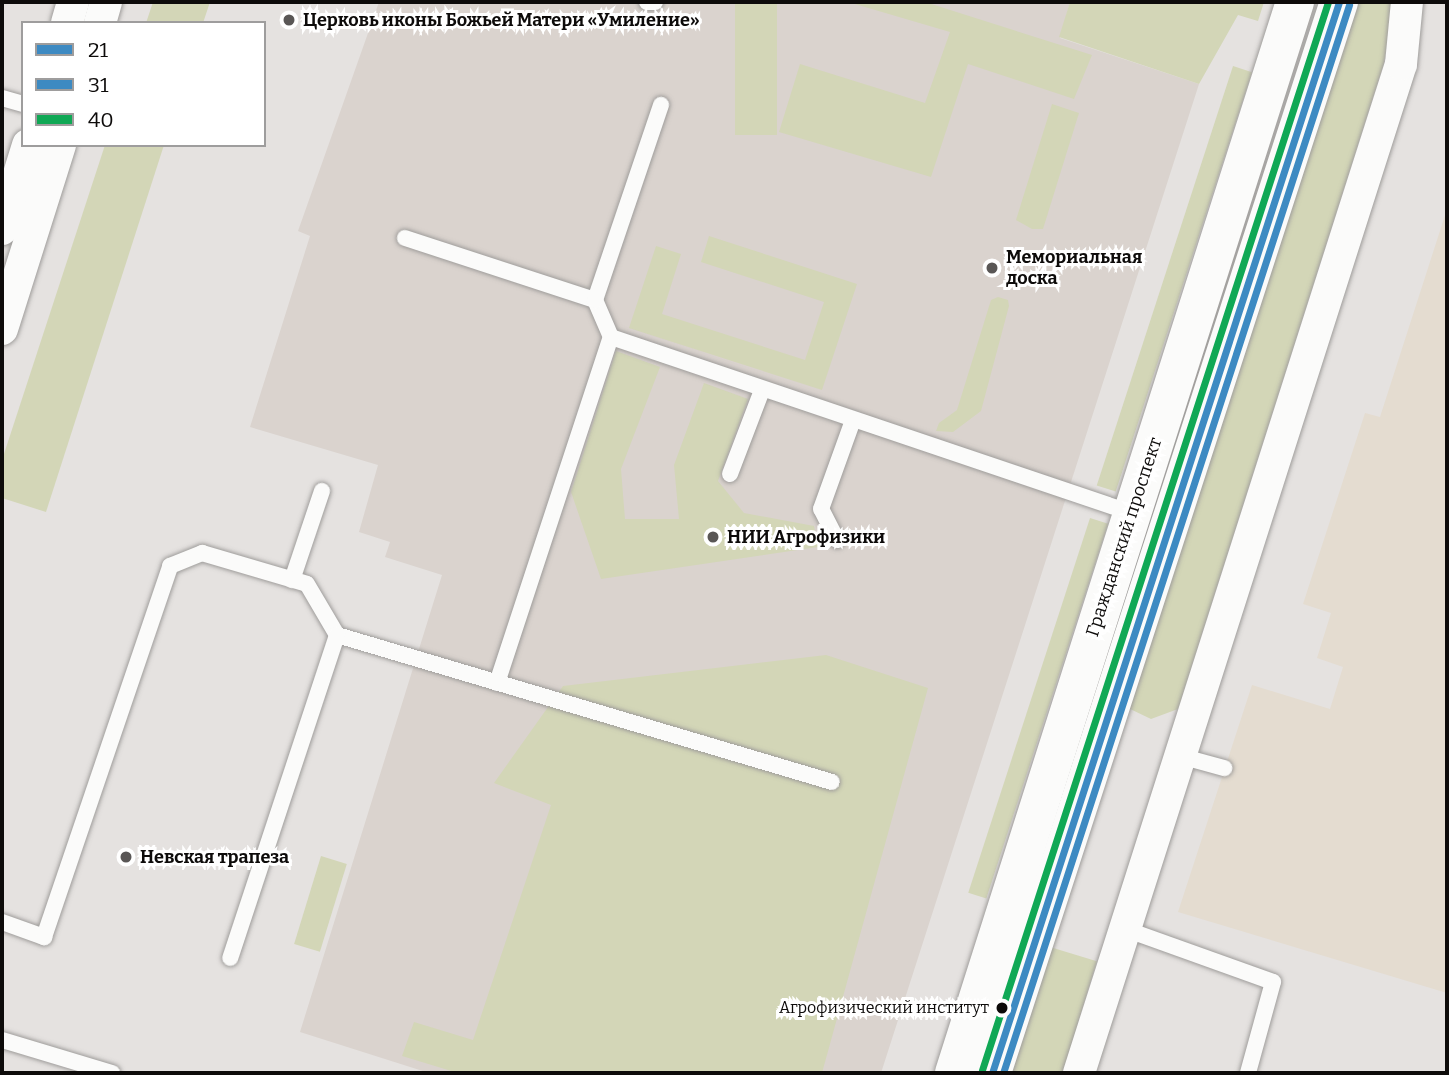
<!DOCTYPE html>
<meta charset="utf-8">
<style>
body{margin:0}
#map{position:relative;width:1449px;height:1075px;overflow:hidden;background:#e5e2e0;font-family:Bitter,serif}
div>[style]{position:absolute}
[style*='--x']{left:calc(var(--x)*1px);top:calc(var(--y)*1px);width:calc(var(--w)*1px);rotate:calc(var(--a)*1deg)}
.commercial>*{inset:0;background:#e4dcd0}
.built>*{inset:0;background:#dad3ce}
.green>*{inset:0;background:#d3d6b7;transform-origin:0 0}
.roads{filter:drop-shadow(0 0 2px #9f9d9b) drop-shadow(0 0 2px #9f9d9b)}
.lane>*{height:16px;margin:-8px;padding:0 8px;transform-origin:8px;border-radius:8px;background:#fbfbfa}
.street>*{height:32px;margin:-16px;padding:0 16px;transform-origin:16px;border-radius:16px;background:#fbfbfa}
.secondary>*{height:38px;margin:-19px;padding:0 19px;transform-origin:19px;border-radius:19px;background:#fbfbfa}
.bus-1>*{height:7px;margin:-3.5px;padding:0 3.5px;transform-origin:3.5px;border-radius:3.5px;background:#3d8ac2}
.bus-2>*{height:7px;margin:-3.5px;padding:0 3.5px;transform-origin:3.5px;border-radius:3.5px;background:#3d8ac2}
.bus-3>*{height:7px;margin:-3.5px;padding:0 3.5px;transform-origin:3.5px;border-radius:3.5px;background:#10a855}
.dots>*{width:19px;height:19px;translate:-50% -50%;box-sizing:border-box;border:4px solid #fff;border-radius:50%}
span{translate:-50% -50%;white-space:nowrap;text-align:center;line-height:1.15;-webkit-text-stroke:6px #fff;paint-order:stroke}
.bus-label{font-size:16px;color:#0d0b0a}
.right{translate:-100% -50%;text-align:right}
.poi-label{font-size:18px;color:#0d0b0a;font-weight:700}
.left{translate:0 -50%;text-align:left}
.street-label{font-size:18px;color:#0d0b0a}
.frame{position:absolute;inset:0;border:4px solid #0d0b0a;pointer-events:none}
.legend{position:absolute;left:21px;top:21px;width:245px;height:126px;box-sizing:border-box;background:#fff;border:2px solid #9e9d9d;margin:0;padding:9px 12px;list-style:none;font-size:21px;color:#0d0b0a}
.legend li{display:flex;align-items:center;gap:14px;height:35px}
.legend b{width:35px;border:2px solid #9e9d9d}
</style>
<div id="map">
<div class="commercial">
<div style="clip-path:polygon(1447px 209px,1447px 993px,1178px 912px,1252px 685px,1330px 709px,1343px 667px,1317px 658px,1331px 613px,1303px 604px,1365px 413px,1380px 417px)"></div>
</div>
<div class="built">
<div style="clip-path:polygon(379px 2px,1070px 2px,1060px 38px,1199px 84px,881px 1073px,429px 1073px,300px 1032px,442px 575px,385px 557px,390px 542px,359px 532px,378px 465px,250px 427px,310px 236px,298px 231px)"></div>
</div>
<div class="green">
<div style="clip-path:polygon(153px 2px,210px 2px,203px 23px,146px 23px)"></div>
<div style="left:735px;top:2px;width:42px;height:133px"></div>
<div style="clip-path:polygon(848px 2px,925px 2px,1092px 55px,1074px 99px,968px 64px,931px 177px,779px 132px,800px 64px,925px 103px,950px 32px)"></div>
<div style="clip-path:polygon(1070px 2px,1264px 2px,1258px 21px,1238px 15px,1199px 84px,1059px 37px)"></div>
<div style="clip-path:polygon(1355px 2px,1393px 2px,1384px 63px,1178px 709px,1151px 719px,1128px 708px)"></div>
<div style="left:1233px;top:66px;width:20px;height:441px;rotate:18deg"></div>
<div style="clip-path:polygon(1052px 104px,1079px 113px,1043px 229px,1032px 229px,1016px 220px)"></div>
<div style="clip-path:polygon(105px 145px,164px 145px,46px 512px,2px 498px,2px 460px)"></div>
<div style="clip-path:polygon(709px 236px,857px 284px,822px 390px,629px 328px,656px 246px,681px 254px,662px 314px,805px 360px,824px 302px,701px 262px)"></div>
<div style="clip-path:polygon(998px 297px,1008px 300px,1009px 306px,981px 411px,953px 432px,936px 431px,939px 423px,957px 410px,991px 300px)"></div>
<div style="clip-path:polygon(616px 351px,660px 367px,621px 469px,625px 519px,679px 519px,674px 465px,704px 383px,748px 399px,718px 481px,744px 513px,814px 526px,818px 547px,601px 579px,571px 492px)"></div>
<div style="left:1090px;top:518px;width:19px;height:394px;rotate:18deg"></div>
<div style="clip-path:polygon(826px 655px,928px 688px,822px 1073px,458px 1073px,402px 1056px,414px 1022px,473px 1040px,551px 805px,494px 783px,563px 686px)"></div>
<div style="left:321px;top:856px;width:27px;height:92px;rotate:17deg"></div>
<div style="left:1050px;top:947px;width:49px;height:133px;rotate:17deg"></div>
</div>
<div class="roads">
<div class="lane">
<div style="--x:647;--y:2;--w:8;--a:0"></div>
<div style="--x:2;--y:98;--w:22;--a:16"></div>
<div style="--x:405;--y:238;--w:200;--a:18.1"></div>
<div style="--x:611;--y:337;--w:550;--a:18.67"></div>
<div style="--x:730;--y:474;--w:90;--a:-69.1"></div>
<div style="--x:837;--y:540;--w:35;--a:-117"></div>
<div style="--x:821;--y:509;--w:95;--a:-70.2"></div>
<div style="--x:292;--y:580;--w:94;--a:-71.4"></div>
<div style="--x:337;--y:635;--w:516;--a:16.54"></div>
<div style="--x:497;--y:683;--w:364;--a:-71.8"></div>
<div style="--x:611;--y:337;--w:40;--a:-113.4"></div>
<div style="--x:595;--y:300;--w:206;--a:-71.3"></div>
<div style="--x:1180;--y:756;--w:46;--a:15.3"></div>
<div style="--x:2;--y:922;--w:45;--a:19.7"></div>
<div style="--x:44;--y:937;--w:392;--a:-71.2"></div>
<div style="--x:170;--y:566;--w:35;--a:-22"></div>
<div style="--x:202;--y:553;--w:109;--a:16.4"></div>
<div style="--x:307;--y:584;--w:59;--a:59.5"></div>
<div style="--x:337;--y:635;--w:340;--a:108.3"></div>
<div style="--x:1125;--y:929;--w:157;--a:19.7"></div>
<div style="--x:1273;--y:982;--w:94;--a:105.4"></div>
<div style="--x:2;--y:1040;--w:115;--a:16.7"></div>
</div>
<div class="street">
<div style="--x:67;--y:23;--w:22;--a:-74"></div>
<div style="--x:100;--y:23;--w:22;--a:-74"></div>
<div style="--x:2;--y:229;--w:88;--a:-72.8"></div>
<div style="--x:2;--y:329;--w:193;--a:-72.5"></div>
<div style="--x:1079;--y:1073;--w:1059;--a:-72.3"></div>
<div style="--x:1401;--y:64;--w:62;--a:-84.5"></div>
</div>
<div class="secondary">
<div style="--x:954;--y:1073;--w:1124;--a:-72.34"></div>
<div style="--x:992;--y:1073;--w:1126;--a:-72.05"></div>
</div>
</div>
<div class="bus-1">
<div style="--x:992;--y:1073;--w:1126;--a:-72.05"></div>
</div>
<div class="bus-2">
<div style="--x:1003;--y:1073;--w:1123;--a:-72.05"></div>
</div>
<div class="bus-3">
<div style="--x:982;--y:1070;--w:1123;--a:-72.05"></div>
</div>
<div class="dots">
<div style="left:289px;top:20px;background:#595655"></div>
<div style="left:992px;top:268px;background:#595655"></div>
<div style="left:713px;top:537px;background:#595655"></div>
<div style="left:126px;top:857px;background:#595655"></div>
<div style="left:1002px;top:1008px;background:#0d0b0a"></div>
</div>
<div class="bus-label">
<span class="right" style="left:989px;top:1008px">Агрофизический институт</span>
</div>
<div class="poi-label">
<span class="left" style="left:303px;top:20px">Церковь иконы Божьей Матери «Умиление»</span>
<span class="left" style="left:1006px;top:268px">Мемориальная<br>доска</span>
<span class="left" style="left:727px;top:537px">НИИ Агрофизики</span>
<span class="left" style="left:140px;top:857px">Невская трапеза</span>
</div>
<div class="street-label">
<span style="left:1124px;top:537px;rotate:-72deg">Гражданский проспект</span>
</div>
<div class="frame"></div>
<ul class="legend">
<li><b style="height:9px;background:#3d8ac2"></b>21</li>
<li><b style="height:9px;background:#3d8ac2"></b>31</li>
<li><b style="height:9px;background:#10a855"></b>40</li>
</ul>
</div>
